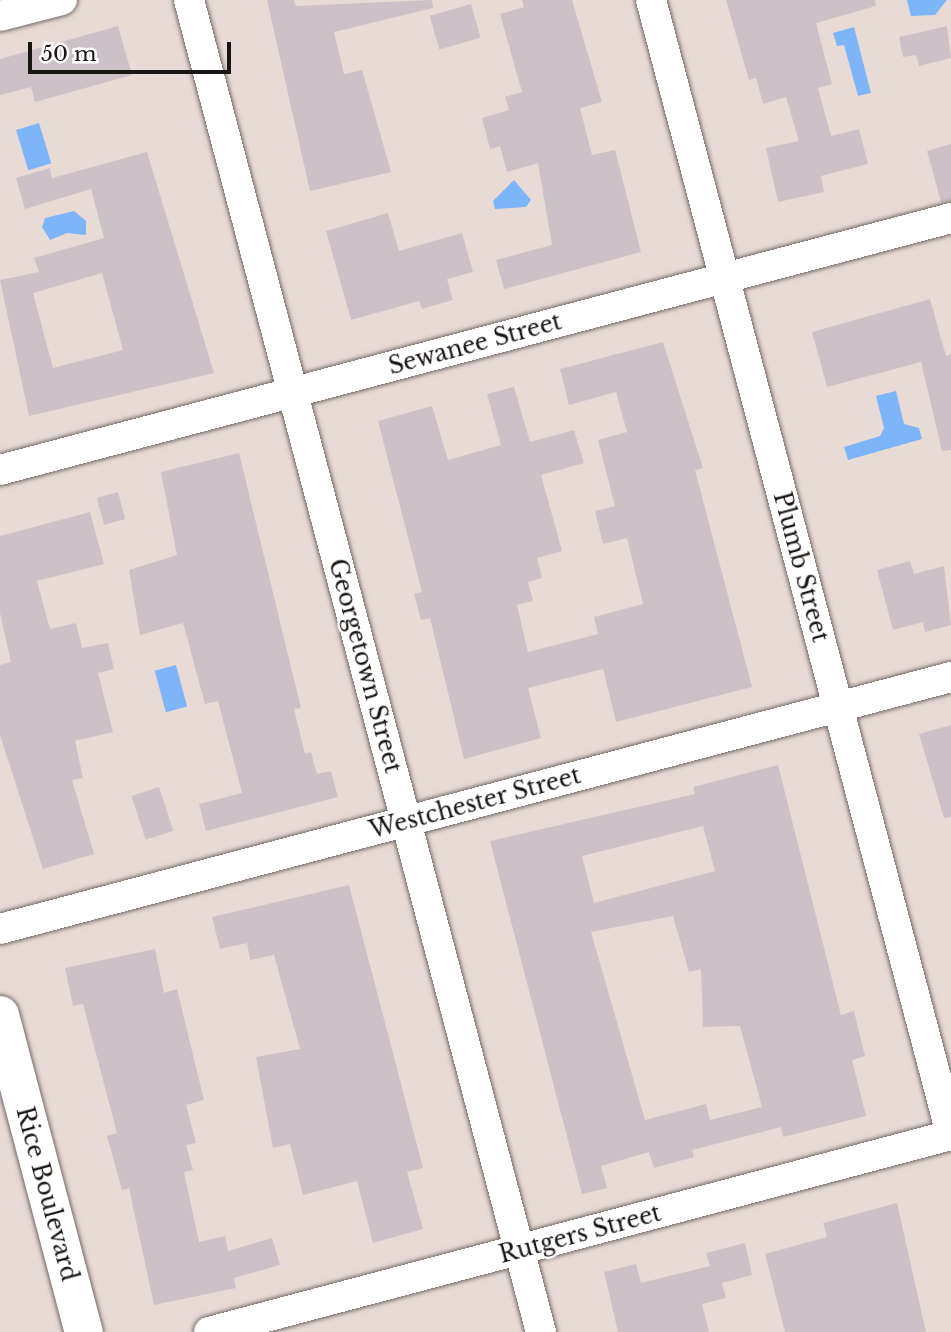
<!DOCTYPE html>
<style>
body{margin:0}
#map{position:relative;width:951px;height:1332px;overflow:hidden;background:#e8dbd6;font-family:"Libre Baskerville",serif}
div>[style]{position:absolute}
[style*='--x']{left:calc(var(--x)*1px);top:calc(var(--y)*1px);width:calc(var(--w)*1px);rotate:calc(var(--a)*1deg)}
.water>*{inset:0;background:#7eb4f8;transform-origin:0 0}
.building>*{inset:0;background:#cdc1c8;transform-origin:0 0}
.roads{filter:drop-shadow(0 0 2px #756a66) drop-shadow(0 0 2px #756a66)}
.street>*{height:30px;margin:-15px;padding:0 15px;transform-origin:15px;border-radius:15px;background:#fff}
.secondary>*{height:38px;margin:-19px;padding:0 19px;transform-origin:19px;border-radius:19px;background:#fff}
span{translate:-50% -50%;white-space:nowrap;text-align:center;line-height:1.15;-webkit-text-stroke:5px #fff;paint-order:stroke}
.street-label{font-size:23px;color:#191513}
.scale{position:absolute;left:28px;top:42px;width:203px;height:32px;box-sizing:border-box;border:4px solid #191513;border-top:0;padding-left:9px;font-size:21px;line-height:24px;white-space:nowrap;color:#191513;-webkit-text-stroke:5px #fff;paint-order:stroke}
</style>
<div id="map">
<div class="water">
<div style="clip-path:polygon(907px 0,947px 0,935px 15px,911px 16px)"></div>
<div style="clip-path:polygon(854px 27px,871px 93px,858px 96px,844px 45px,837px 46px,833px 33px)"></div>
<div style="left:39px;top:123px;width:42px;height:24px;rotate:73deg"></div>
<div style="clip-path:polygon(514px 180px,531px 200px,526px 207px,495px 209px,493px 201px)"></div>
<div style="clip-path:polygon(74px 211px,86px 221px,86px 235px,67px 233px,50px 240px,42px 227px,45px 218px)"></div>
<div style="clip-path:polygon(896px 391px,904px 424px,919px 428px,922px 439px,848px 460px,844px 447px,880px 436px,884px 428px,876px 396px)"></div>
<div style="left:176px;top:665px;width:43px;height:22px;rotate:75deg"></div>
</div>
<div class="building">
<div style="clip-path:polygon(267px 0,294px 0,296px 6px,432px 0,433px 8px,334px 32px,344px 74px,362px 70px,391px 172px,310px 191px)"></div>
<div style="clip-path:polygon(522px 0,572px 0,602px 102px,580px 108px,592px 155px,615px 150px,641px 252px,504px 289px,496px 260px,552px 245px,538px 163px,507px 172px,500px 146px,490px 149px,482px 118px,509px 110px,505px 97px,522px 92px,500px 14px,524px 7px)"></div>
<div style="clip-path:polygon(726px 0,875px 0,876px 6px,816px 23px,832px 84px,818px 88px,831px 136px,859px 129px,868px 164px,821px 176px,824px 192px,778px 202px,766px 148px,799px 141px,786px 97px,763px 104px,756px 78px,749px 80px)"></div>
<div style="left:471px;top:4px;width:35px;height:43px;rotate:74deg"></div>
<div style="clip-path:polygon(118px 26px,132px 75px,35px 102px,31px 87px,0 95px,0 59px)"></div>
<div style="clip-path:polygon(947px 26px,951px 58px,919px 66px,916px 55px,903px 57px,899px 37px)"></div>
<div style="clip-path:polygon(951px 144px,951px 201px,941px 202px,927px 151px)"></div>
<div style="clip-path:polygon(evenodd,147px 152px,214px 373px,29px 416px,0 280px,39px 272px,34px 258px,104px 238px,91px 189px,25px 209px,16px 178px,50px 168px,52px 178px,147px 152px,102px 273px,123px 350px,53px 368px,33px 293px,102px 273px)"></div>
<div style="clip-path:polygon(388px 213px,399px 251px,462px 233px,473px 272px,447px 279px,453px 300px,422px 309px,419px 301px,351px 320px,326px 231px)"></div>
<div style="clip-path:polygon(930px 299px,946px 356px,951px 354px,951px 450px,942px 451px,921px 362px,827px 387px,812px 332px)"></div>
<div style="clip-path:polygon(663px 342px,703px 468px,695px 470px,752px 687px,616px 722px,603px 669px,528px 688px,541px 738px,464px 759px,430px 618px,421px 620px,414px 594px,422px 592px,378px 421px,432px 406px,448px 460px,501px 445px,487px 394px,514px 387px,530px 442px,574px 430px,584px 463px,541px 475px,562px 551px,537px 558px,542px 578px,528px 582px,533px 601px,517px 605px,528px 652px,598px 634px,594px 617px,643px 604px,627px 538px,603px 544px,595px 511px,615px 506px,598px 440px,627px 432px,616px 392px,569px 405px,560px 369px)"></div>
<div style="clip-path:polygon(239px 453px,301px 708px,294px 709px,305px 754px,311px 752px,317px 774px,331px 771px,338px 797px,206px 831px,199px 804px,242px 793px,218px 701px,205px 704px,183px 623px,140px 635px,129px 570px,177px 555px,161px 472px)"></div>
<div style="left:118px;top:492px;width:28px;height:22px;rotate:75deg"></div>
<div style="clip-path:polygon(90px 512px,104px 564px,37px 581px,50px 629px,76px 623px,82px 648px,108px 643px,114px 669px,98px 673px,113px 732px,75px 741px,83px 778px,72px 780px,94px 854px,43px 869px,0 735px,0 665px,11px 662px,0 613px,0 536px)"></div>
<div style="clip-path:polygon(910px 561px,914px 574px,944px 566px,951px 625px,925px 632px,923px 622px,893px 630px,877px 570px)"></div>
<div style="clip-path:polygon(951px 725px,951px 817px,944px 818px,919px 734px)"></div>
<div style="clip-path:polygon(evenodd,778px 765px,841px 1015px,854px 1011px,865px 1056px,852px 1060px,866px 1116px,783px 1137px,781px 1127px,692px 1150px,694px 1157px,654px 1168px,649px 1152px,601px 1166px,607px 1188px,582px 1194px,490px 841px,695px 794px,693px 787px,778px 765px,703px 826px,715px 871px,594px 903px,582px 856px,703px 826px,778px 765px,673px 916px,689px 972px,701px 969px,703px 1027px,740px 1026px,762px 1107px,710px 1120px,706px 1104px,645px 1120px,591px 932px,673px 916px)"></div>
<div style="left:159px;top:787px;width:46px;height:29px;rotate:72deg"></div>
<div style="clip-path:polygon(349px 885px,423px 1168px,407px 1172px,423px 1229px,373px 1243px,357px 1181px,303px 1195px,290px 1144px,273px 1148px,256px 1057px,300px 1049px,274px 955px,250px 960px,247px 943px,220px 949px,212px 917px)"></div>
<div style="clip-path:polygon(155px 949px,164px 993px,177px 989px,204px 1100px,186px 1105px,196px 1143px,186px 1145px,193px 1170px,184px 1172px,199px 1242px,225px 1236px,228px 1251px,272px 1238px,280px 1265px,234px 1278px,236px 1288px,154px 1305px,129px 1188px,122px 1190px,107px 1136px,117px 1133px,83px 1004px,73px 1006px,65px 968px)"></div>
<div style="clip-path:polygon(897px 1203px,926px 1332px,785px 1332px,765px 1254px,827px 1237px,823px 1223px)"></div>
<div style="clip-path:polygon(745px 1243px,752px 1275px,722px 1283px,726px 1298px,702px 1304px,709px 1332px,618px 1332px,604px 1272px,636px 1264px,641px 1283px,710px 1266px,706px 1253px)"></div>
</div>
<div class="roads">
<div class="street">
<div style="--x:189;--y:0;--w:1378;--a:75.2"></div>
<div style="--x:651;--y:0;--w:1173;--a:75.18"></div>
<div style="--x:0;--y:16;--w:64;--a:-14.5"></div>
<div style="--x:0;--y:470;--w:984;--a:-14.84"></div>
<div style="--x:0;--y:929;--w:984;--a:-14.84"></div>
<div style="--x:209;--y:1332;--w:768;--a:-14.87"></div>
</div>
<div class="secondary">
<div style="--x:0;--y:1015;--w:328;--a:75.2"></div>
</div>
</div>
<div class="street-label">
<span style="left:475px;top:344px;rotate:-15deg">Sewanee Street</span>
<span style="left:801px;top:567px;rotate:75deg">Plumb Street</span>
<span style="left:365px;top:666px;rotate:75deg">Georgetown Street</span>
<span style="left:475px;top:803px;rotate:-15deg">Westchester Street</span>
<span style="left:47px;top:1194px;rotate:75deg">Rice Boulevard</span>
<span style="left:580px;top:1234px;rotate:-15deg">Rutgers Street</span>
</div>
<div class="scale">50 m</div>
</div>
